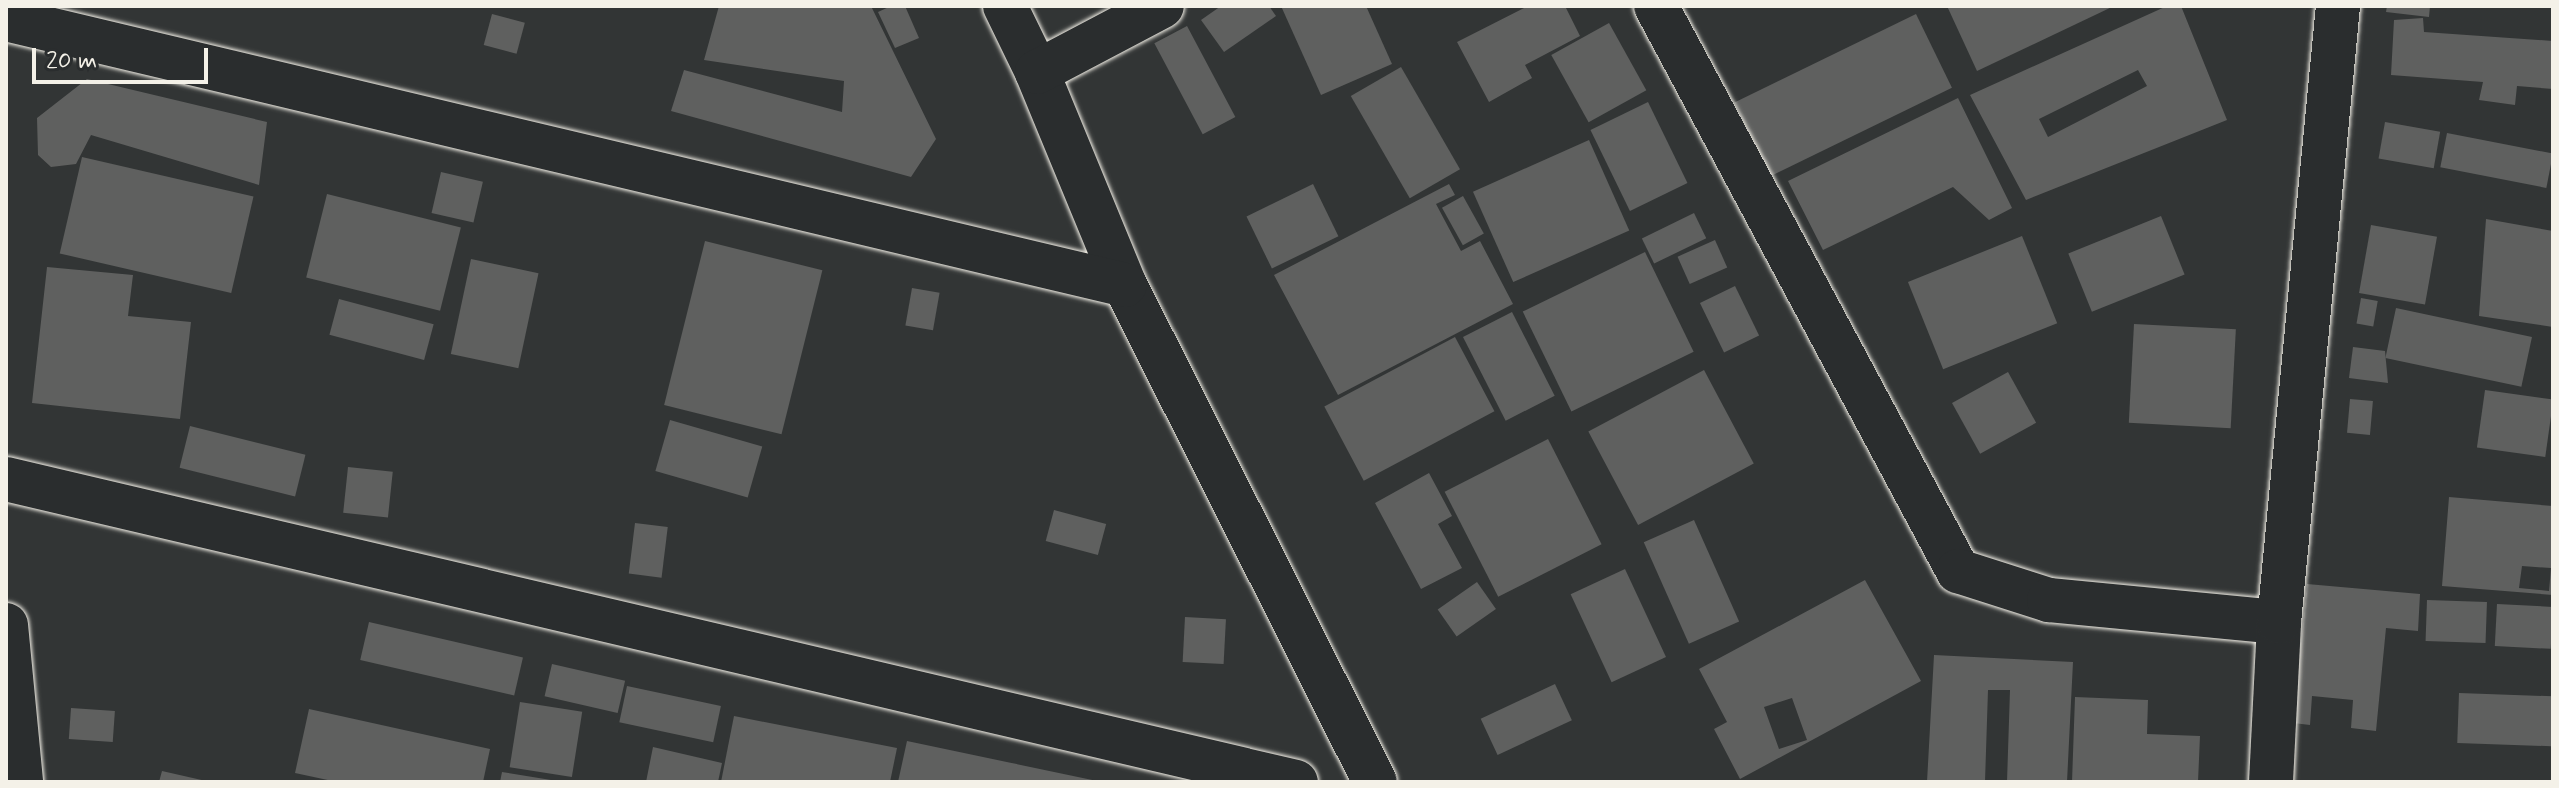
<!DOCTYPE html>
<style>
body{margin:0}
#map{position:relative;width:2559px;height:788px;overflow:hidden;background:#323535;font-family:Mynerve,sans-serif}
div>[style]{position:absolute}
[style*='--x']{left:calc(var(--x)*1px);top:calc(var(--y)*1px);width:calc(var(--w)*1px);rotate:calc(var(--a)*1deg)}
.building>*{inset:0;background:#5f605f;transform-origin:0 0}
.roads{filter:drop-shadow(0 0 2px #f4f1e8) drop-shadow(0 0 2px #f4f1e8)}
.minor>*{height:44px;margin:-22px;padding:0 22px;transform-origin:22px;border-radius:22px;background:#2a2d2e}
span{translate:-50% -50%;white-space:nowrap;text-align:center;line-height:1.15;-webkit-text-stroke:6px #2a2d2e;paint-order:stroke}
.frame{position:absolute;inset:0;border:8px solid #f4f1e8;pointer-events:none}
.scale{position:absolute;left:32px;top:48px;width:176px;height:36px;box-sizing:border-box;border:4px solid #f4f1e8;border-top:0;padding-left:10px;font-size:24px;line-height:28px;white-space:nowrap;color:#f4f1e8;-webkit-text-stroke:6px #2a2d2e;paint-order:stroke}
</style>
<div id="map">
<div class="building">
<div style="clip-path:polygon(719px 6px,871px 6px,936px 139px,911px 177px,671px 111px,684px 70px,842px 112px,844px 81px,704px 60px)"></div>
<div style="clip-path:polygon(891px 6px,905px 6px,919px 38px,895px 48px,878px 12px)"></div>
<div style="clip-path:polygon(1221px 6px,1269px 6px,1276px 16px,1224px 52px,1201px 20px)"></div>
<div style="clip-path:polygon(1281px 6px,1366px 6px,1392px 64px,1321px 95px)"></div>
<div style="clip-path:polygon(1528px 6px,1565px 6px,1580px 36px,1525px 65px,1532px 78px,1489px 102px,1457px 42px)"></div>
<div style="clip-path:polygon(1947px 6px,2114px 6px,1977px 71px)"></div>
<div style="clip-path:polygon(evenodd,2167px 6px,2181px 6px,2227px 120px,2026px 200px,1970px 95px,2167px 6px,2138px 70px,2147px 86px,2048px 137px,2039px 119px,2138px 70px)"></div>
<div style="clip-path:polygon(2387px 6px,2430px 6px,2429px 17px,2386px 12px)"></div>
<div style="left:492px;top:14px;width:34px;height:32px;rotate:15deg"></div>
<div style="left:1916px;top:14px;width:82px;height:202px;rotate:64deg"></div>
<div style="clip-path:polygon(2423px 18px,2424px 32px,2553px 41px,2553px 89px,2517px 86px,2515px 105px,2479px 100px,2483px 82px,2391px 75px,2394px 20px)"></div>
<div style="left:1609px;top:23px;width:77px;height:66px;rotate:61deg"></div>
<div style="left:1187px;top:26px;width:103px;height:37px;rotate:62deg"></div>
<div style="left:1401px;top:67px;width:118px;height:58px;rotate:60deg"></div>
<div style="clip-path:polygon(87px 79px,267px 122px,259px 185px,91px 135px,76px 164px,51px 167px,38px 155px,37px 118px)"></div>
<div style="clip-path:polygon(1958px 98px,2012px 208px,1989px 220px,1953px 187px,1823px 250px,1788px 181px)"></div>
<div style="left:1648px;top:102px;width:90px;height:64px;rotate:64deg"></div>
<div style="left:2385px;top:122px;width:56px;height:37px;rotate:10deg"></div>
<div style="left:2447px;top:133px;width:108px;height:35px;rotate:11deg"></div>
<div style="left:1589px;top:140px;width:99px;height:127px;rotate:66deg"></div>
<div style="left:82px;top:157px;width:176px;height:99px;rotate:13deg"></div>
<div style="left:441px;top:172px;width:43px;height:42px;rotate:13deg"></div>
<div style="left:1313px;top:184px;width:58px;height:74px;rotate:64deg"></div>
<div style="clip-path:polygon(1449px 184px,1455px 195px,1436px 204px,1461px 251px,1480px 241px,1513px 304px,1338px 395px,1274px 275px)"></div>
<div style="left:327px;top:194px;width:138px;height:86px;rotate:14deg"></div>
<div style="left:1463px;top:196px;width:43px;height:24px;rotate:61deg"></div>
<div style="left:1694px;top:213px;width:28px;height:58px;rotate:64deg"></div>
<div style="left:2161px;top:216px;width:63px;height:100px;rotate:68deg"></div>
<div style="clip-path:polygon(2486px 219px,2553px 231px,2553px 327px,2479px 316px)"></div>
<div style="left:2371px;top:225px;width:67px;height:69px;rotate:10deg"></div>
<div style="left:2022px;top:236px;width:94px;height:123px;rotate:68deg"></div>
<div style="left:1715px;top:240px;width:30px;height:41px;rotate:66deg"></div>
<div style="left:705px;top:241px;width:121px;height:169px;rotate:14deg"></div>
<div style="left:1645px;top:252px;width:111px;height:136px;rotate:64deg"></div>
<div style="left:471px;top:259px;width:69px;height:97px;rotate:12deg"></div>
<div style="clip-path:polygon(47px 267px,133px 275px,128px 316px,191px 322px,180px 419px,32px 403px)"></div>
<div style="left:1735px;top:286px;width:55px;height:39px;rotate:64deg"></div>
<div style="left:912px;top:288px;width:28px;height:38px;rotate:10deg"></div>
<div style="left:2361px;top:298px;width:17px;height:26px;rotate:10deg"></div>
<div style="left:339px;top:299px;width:98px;height:37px;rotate:15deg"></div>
<div style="left:2396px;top:308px;width:139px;height:51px;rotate:12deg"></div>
<div style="left:1512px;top:312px;width:94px;height:55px;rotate:63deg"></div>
<div style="left:2134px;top:324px;width:102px;height:99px;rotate:3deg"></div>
<div style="left:1455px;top:337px;width:84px;height:148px;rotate:62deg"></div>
<div style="clip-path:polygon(2353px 347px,2385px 351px,2388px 383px,2349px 378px)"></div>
<div style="left:1704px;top:370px;width:106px;height:131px;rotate:62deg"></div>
<div style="left:2008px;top:372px;width:58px;height:64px;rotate:61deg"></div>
<div style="left:2485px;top:390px;width:69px;height:58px;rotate:8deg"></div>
<div style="left:2350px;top:399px;width:23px;height:34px;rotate:5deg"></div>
<div style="left:670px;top:420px;width:96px;height:53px;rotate:16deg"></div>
<div style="left:190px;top:426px;width:119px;height:43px;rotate:14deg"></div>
<div style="left:1548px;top:439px;width:118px;height:116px;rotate:63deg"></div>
<div style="left:348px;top:467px;width:45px;height:46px;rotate:6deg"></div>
<div style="clip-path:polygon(1429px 473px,1452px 516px,1438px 524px,1462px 568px,1421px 589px,1375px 503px)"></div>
<div style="clip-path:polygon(evenodd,2449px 497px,2553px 506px,2553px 595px,2442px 586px,2449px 497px,2522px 566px,2551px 568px,2549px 591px,2519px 588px,2522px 566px)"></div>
<div style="left:1054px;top:510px;width:54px;height:32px;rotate:15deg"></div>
<div style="left:1694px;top:520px;width:111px;height:55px;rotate:66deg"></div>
<div style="left:635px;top:523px;width:33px;height:51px;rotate:7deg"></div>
<div style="left:1625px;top:569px;width:97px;height:60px;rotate:65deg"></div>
<div style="clip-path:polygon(evenodd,1865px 580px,1921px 681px,1740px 779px,1714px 729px,1727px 722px,1699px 669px,1865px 580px,1792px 698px,1807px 740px,1779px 749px,1764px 707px,1792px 698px)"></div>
<div style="left:1477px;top:582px;width:33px;height:48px;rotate:55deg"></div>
<div style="clip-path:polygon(2307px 584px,2420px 594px,2418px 631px,2386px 628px,2376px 731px,2351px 728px,2353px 700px,2312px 696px,2310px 725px,2293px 723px)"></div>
<div style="left:2427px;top:600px;width:60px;height:41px;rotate:2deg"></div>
<div style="left:2497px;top:604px;width:56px;height:42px;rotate:3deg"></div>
<div style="left:1185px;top:617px;width:41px;height:45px;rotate:3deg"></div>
<div style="left:369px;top:622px;width:158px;height:39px;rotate:13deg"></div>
<div style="clip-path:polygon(1934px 655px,2073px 662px,2067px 782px,2007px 782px,2010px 690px,1988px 690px,1985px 782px,1927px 782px)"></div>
<div style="left:552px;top:664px;width:75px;height:33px;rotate:13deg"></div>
<div style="left:1555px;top:684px;width:40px;height:82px;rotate:65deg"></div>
<div style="left:627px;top:686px;width:96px;height:37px;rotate:12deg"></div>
<div style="left:2459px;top:693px;width:94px;height:50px;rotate:2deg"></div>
<div style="clip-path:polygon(2075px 697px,2148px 700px,2147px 734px,2200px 736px,2198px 782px,2072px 782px)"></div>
<div style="left:520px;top:702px;width:63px;height:66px;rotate:9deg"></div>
<div style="left:71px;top:708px;width:44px;height:31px;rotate:4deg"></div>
<div style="clip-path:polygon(309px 709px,490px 749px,483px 782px,337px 782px,295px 773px)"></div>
<div style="clip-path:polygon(734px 716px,897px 748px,890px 782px,721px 782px)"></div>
<div style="clip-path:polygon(907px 741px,1097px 781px,1097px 782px,898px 782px)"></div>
<div style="clip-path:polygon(653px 747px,722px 763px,718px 782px,646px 782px)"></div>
<div style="clip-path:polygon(162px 771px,206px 781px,205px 782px,159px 782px)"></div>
<div style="clip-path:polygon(502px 772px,551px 780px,551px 782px,500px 782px)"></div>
</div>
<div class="roads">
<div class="minor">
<div style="--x:1005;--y:6;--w:73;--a:64.1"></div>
<div style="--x:1037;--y:72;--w:230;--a:67.6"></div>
<div style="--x:1125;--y:285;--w:556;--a:63.3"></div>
<div style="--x:1656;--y:6;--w:641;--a:61.87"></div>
<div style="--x:1958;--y:571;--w:96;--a:17.7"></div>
<div style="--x:2049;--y:600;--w:231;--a:5.5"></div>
<div style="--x:6;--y:19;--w:1150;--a:13.37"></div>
<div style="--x:1037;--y:72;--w:141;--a:-27.8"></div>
<div style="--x:6;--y:479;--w:1325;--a:13.22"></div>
<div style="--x:6;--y:625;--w:158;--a:84.5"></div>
<div style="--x:2271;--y:782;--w:160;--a:-87.1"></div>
<div style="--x:2279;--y:622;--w:619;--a:-84.53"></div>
</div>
</div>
<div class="frame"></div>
<div class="scale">20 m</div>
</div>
